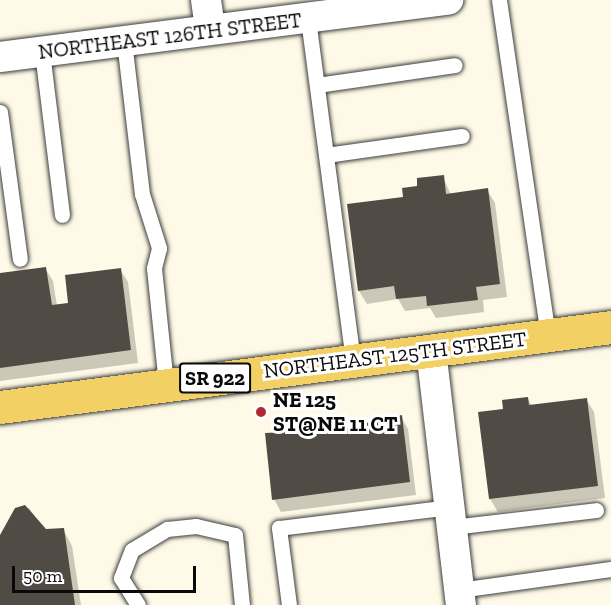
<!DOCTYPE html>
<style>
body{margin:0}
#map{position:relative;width:611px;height:605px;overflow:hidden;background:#fefae7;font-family:"Zilla Slab",serif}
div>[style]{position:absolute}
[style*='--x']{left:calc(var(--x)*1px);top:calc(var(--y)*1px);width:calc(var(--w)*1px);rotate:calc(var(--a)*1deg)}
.shadow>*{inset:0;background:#0003}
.building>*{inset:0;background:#514b46}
.roads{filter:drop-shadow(0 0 2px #3c3c3c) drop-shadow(0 0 2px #3c3c3c)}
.service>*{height:15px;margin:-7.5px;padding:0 7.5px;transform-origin:7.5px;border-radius:7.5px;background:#fff}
.minor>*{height:30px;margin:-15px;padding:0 15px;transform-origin:15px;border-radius:15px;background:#fff}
.primary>*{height:33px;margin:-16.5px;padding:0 16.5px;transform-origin:16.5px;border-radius:16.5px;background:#f2d063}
.dots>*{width:16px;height:16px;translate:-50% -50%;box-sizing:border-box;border:3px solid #fff;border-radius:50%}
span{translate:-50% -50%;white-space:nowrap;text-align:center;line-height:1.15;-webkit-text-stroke:6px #fff;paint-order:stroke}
.shield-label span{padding:2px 4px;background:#fff;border:2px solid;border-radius:4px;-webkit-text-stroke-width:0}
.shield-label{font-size:20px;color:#090909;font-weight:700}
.street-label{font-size:21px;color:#090909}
.poi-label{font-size:21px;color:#090909;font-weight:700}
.left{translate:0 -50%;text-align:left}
.scale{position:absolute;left:12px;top:566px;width:184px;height:27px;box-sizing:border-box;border:3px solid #090909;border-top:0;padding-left:8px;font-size:18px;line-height:21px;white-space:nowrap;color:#090909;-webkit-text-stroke:4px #fff;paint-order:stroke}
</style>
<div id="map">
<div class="shadow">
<div style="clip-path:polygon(443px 177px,451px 195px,487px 190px,495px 203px,507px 297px,483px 300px,484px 312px,436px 318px,430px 308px,405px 311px,398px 299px,367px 304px,359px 291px,405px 198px)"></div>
<div style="clip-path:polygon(45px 268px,53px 281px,57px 306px,70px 305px,120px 269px,128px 282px,138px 363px,0 381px,0 275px)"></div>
<div style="clip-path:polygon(528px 399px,532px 406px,586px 399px,594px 412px,605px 498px,498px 512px,490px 499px,505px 410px)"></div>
<div style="clip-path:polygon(401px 417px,408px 429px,416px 495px,281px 512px,274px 499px,335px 432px)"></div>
<div style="clip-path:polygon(19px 508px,29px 508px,45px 530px,63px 529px,72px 546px,81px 605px,0 605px,0 537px)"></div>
</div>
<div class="building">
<div style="clip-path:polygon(444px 175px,446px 194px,488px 188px,500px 284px,476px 287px,478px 300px,427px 306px,426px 296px,396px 299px,394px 286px,358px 291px,347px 204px,403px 197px,402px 188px,417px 186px,417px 178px)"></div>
<div style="clip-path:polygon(46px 267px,52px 305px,68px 303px,65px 275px,121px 268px,131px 350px,0 368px,0 273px)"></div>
<div style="clip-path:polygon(528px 397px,529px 405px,587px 398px,598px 486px,489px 499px,478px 412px,503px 409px,502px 400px)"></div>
<div style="clip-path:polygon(402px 415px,410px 482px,272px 500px,265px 433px,334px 430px)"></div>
<div style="clip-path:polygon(25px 505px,46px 529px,64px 528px,75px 605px,0 605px,0 535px,15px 508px)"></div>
</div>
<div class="roads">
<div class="service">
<div style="--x:499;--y:0;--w:339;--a:81.7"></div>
<div style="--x:308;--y:19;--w:344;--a:82.5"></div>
<div style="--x:124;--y:41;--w:154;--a:83.3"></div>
<div style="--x:142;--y:194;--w:57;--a:72.5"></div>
<div style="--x:159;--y:248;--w:21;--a:104"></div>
<div style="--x:154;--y:268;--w:118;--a:84.1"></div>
<div style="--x:42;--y:52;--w:164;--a:83"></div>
<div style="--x:317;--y:85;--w:139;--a:-8.2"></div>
<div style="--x:0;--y:112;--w:148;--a:82.3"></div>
<div style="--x:326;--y:155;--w:137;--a:-8"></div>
<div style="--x:452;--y:527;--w:145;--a:-6.7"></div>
<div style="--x:459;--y:590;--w:153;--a:-7.9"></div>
<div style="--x:138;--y:605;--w:32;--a:-122"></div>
<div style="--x:121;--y:578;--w:30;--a:-69"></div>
<div style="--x:132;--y:550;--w:41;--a:-31"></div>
<div style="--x:167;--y:529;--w:29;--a:-6"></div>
<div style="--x:196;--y:526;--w:40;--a:13"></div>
<div style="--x:235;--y:535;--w:70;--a:84.3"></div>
<div style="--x:289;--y:605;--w:78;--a:-97.4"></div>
<div style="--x:279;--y:528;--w:171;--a:-7"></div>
</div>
<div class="minor">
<div style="--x:206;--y:0;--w:29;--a:82"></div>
<div style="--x:0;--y:57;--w:452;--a:-7.3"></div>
<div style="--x:431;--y:350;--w:257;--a:83.3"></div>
</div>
<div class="primary">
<div style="--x:0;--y:407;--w:616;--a:-7.46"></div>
</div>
</div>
<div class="dots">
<div style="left:261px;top:412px;background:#b12a2f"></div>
</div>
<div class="shield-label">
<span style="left:215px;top:378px">SR 922</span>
</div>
<div class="street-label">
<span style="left:170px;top:36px;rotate:-7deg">NORTHEAST 126TH STREET</span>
<span style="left:395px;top:355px;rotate:-7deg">NORTHEAST 125TH STREET</span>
</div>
<div class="poi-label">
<span class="left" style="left:273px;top:412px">NE 125<br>ST@NE 11 CT</span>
</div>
<div class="scale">50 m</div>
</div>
